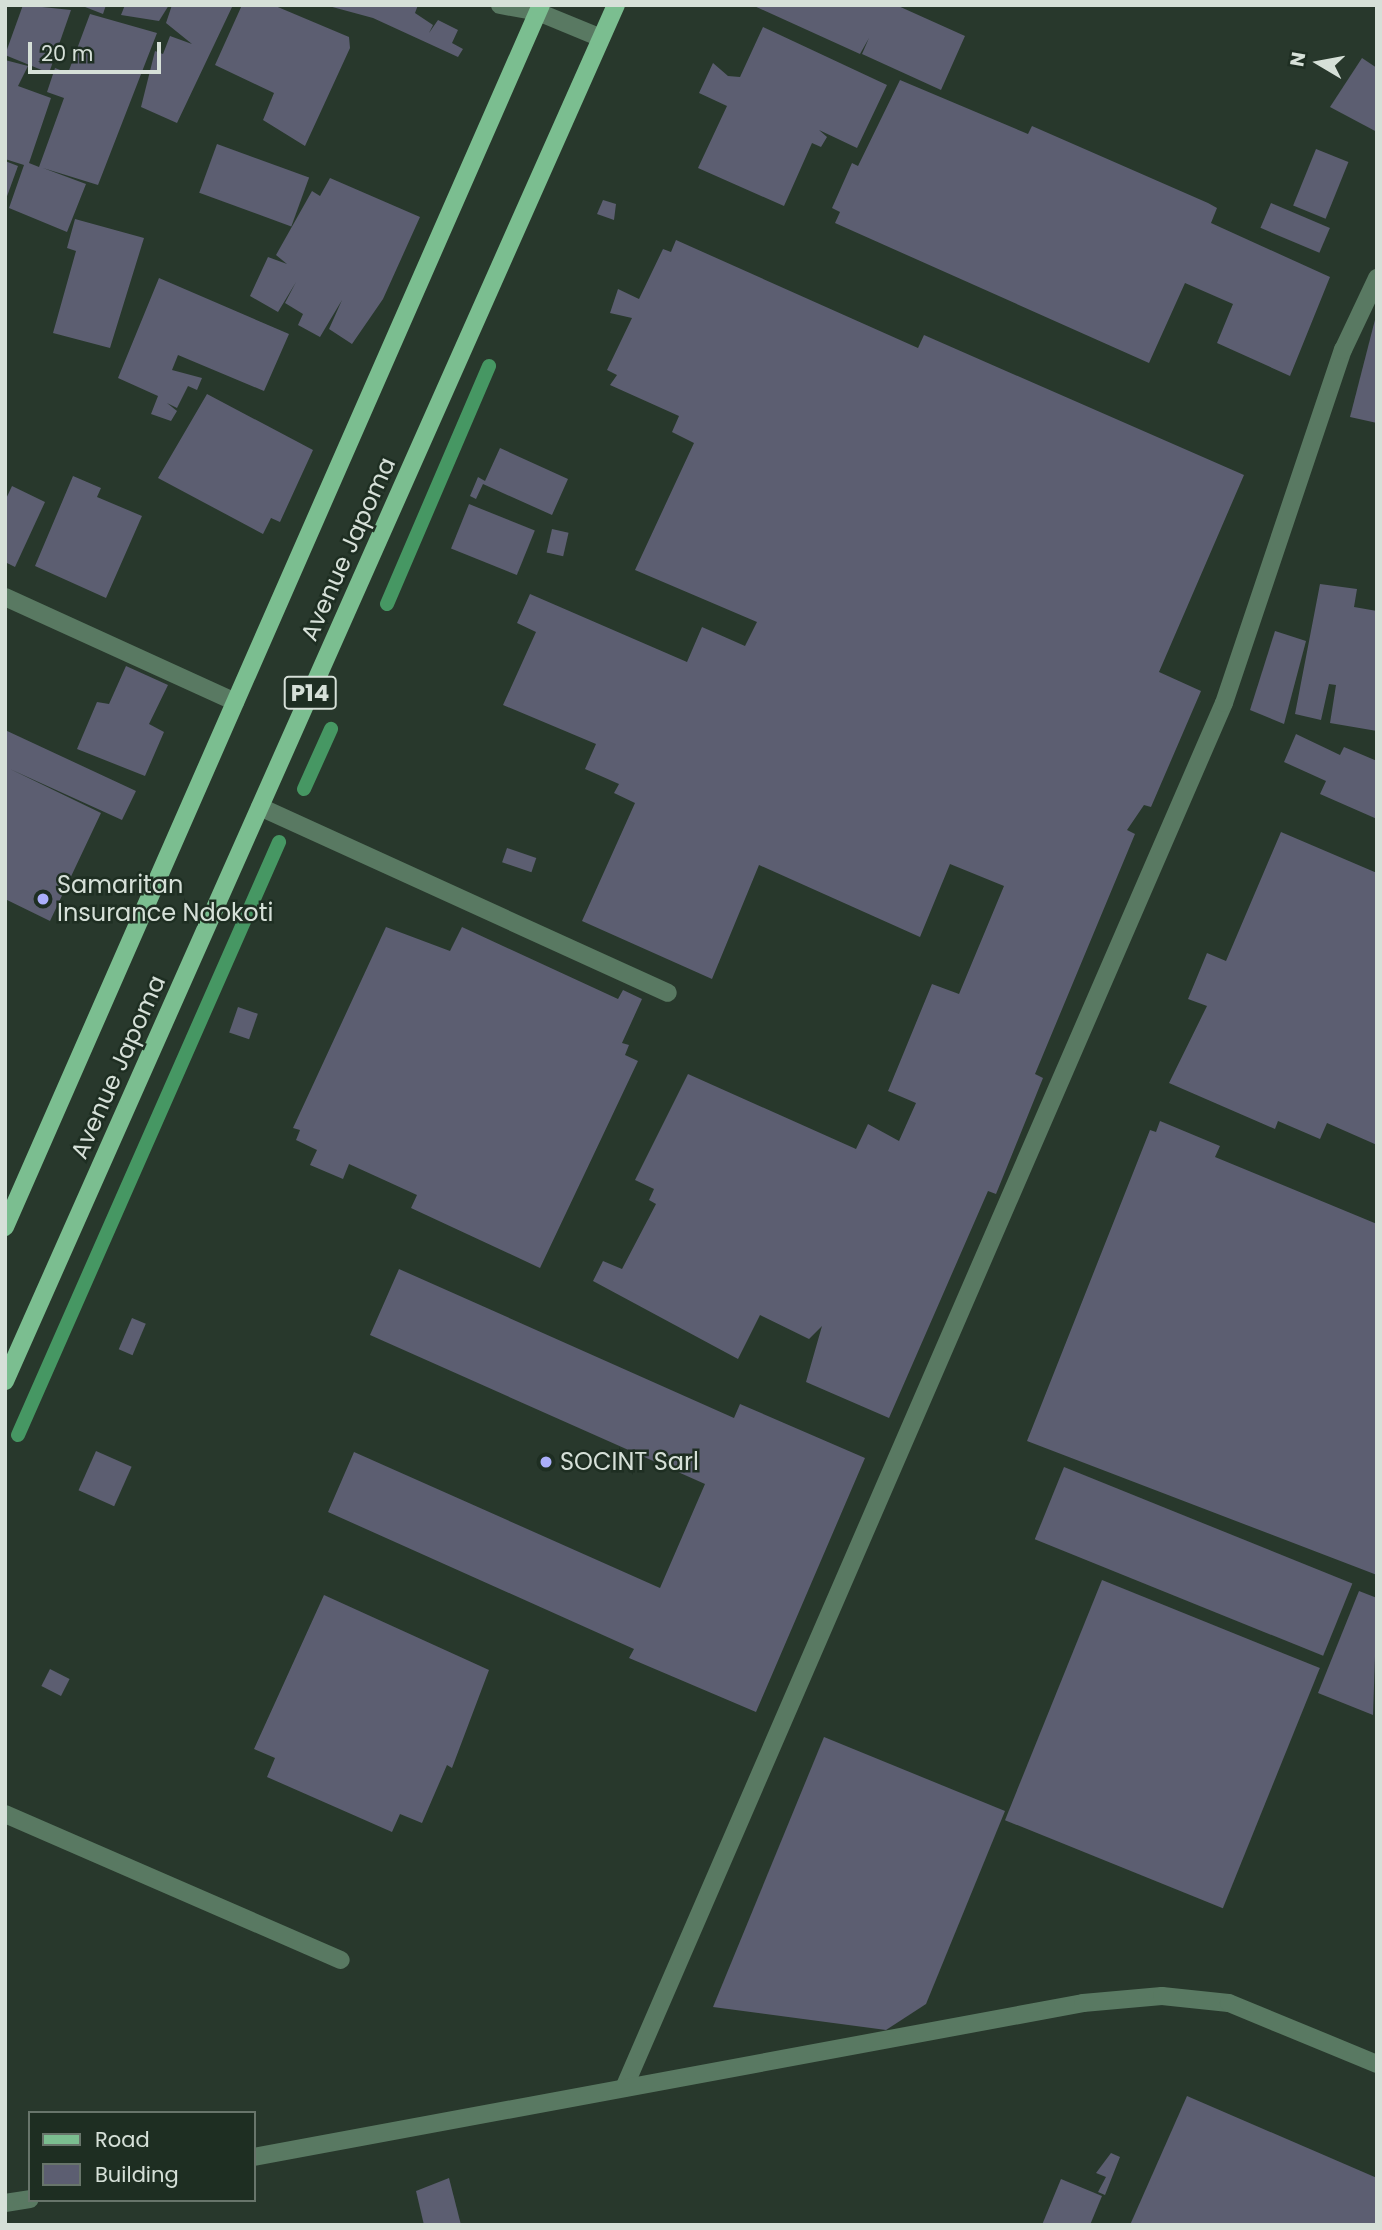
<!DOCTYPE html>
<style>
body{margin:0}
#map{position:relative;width:1382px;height:2230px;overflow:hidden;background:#28382c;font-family:Poppins,sans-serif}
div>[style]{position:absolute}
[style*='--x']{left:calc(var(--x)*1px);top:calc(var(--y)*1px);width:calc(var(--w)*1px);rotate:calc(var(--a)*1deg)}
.stream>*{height:14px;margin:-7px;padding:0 7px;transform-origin:7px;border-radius:7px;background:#469763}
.building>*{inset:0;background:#5c5e71;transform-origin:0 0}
.minor>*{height:18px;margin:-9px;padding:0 9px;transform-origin:9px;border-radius:9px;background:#597962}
.major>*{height:18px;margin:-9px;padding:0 9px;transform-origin:9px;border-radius:9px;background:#7bbe90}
.dots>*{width:19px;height:19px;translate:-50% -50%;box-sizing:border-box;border:4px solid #1e2e22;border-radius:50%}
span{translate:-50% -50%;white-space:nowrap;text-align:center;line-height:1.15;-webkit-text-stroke:5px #1e2e22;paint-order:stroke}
.shield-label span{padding:2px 5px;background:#1e2e22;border:2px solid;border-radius:5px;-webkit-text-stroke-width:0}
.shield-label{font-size:23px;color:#d6e0d8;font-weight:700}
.street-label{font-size:24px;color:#d6e0d8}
.poi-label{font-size:24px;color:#d6e0d8}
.left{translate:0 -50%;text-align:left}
.frame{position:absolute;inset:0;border:7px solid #d6e0d8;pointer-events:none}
.legend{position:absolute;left:28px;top:2111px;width:228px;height:91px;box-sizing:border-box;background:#1e2e22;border:2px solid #68756b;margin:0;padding:9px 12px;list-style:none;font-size:21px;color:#d6e0d8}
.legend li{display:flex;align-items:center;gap:14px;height:35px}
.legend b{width:35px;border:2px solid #68756b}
.north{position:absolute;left:1284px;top:28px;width:70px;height:70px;-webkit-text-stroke:5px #1e2e22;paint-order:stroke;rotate:280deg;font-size:19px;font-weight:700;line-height:28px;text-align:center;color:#d6e0d8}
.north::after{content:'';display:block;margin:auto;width:24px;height:32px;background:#d6e0d8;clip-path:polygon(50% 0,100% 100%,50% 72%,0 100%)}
.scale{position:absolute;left:28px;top:42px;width:133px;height:32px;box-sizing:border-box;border:4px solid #d6e0d8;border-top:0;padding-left:9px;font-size:21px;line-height:24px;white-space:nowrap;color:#d6e0d8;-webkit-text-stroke:5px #1e2e22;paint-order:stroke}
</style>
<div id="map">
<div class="stream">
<div style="--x:387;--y:604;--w:259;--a:-66.8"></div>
<div style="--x:304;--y:789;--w:66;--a:-65.8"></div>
<div style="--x:18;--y:1435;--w:648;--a:-66.24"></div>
</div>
<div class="building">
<div style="clip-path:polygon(23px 5px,71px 10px,49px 73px,5px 55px)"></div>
<div style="clip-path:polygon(80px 5px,106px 5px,103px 14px)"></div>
<div style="clip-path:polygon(125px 5px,169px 5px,159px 21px,121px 15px)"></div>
<div style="clip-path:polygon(172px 5px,233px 5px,177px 123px,141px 107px,155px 51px,163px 54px,170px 36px,192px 44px,166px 23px)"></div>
<div style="clip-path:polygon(242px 5px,273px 5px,349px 37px,350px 48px,305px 146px,263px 120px,274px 93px,215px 65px)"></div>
<div style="clip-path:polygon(325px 5px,418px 5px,415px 13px,433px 25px,429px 33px,438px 20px,458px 30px,452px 43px,463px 49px,458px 57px,373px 18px)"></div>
<div style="clip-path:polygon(752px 5px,896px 5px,965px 36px,941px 90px,862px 54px,869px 38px,860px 54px)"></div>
<div style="clip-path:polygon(90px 14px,157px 33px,98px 185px,43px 168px,86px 184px,67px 232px,9px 208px,24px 165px,5px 159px,5px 60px,28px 66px,18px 86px,51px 98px,29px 163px,39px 167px,64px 98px,47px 92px,55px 68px,68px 73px)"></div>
<div style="clip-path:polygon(763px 27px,887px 85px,857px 148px,819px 130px,827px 137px,821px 147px,812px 143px,784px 206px,698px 168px,727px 106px,699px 93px,713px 63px,728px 76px,740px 77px)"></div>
<div style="clip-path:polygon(1362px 58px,1377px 68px,1377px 132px,1330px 107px)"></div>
<div style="clip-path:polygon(900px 80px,1028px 134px,1032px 126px,1208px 203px,1217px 208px,1211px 223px,1330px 277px,1290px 376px,1217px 343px,1233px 304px,1185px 283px,1149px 363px,835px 223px,840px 212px,832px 208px,852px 163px,858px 166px)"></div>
<div style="left:217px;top:144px;width:98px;height:52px;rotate:20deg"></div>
<div style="left:1316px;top:149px;width:35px;height:61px;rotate:22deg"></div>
<div style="clip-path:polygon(5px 161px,18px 166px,6px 199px,5px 199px)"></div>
<div style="clip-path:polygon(330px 178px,420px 217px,383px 299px,352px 344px,329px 329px,342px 300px,320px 337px,298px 325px,303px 314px,285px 303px,296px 282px,278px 312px,250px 296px,268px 257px,287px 264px,276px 255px,312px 191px,320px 196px)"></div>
<div style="clip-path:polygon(603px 200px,616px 204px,614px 220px,597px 214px)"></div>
<div style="left:1271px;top:203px;width:64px;height:27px;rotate:23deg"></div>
<div style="clip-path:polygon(75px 219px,144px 238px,110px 348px,53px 333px,76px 251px,67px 248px)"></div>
<div style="clip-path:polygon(676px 240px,918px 348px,924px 335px,1244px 475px,1159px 672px,1201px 691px,1151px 807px,1144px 805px,1127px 830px,1135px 834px,1035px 1074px,1043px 1078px,996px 1194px,988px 1191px,889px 1418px,806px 1382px,822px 1326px,809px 1339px,760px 1315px,738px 1359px,593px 1281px,603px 1261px,622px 1269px,656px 1204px,649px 1200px,654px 1189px,635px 1180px,688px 1074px,856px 1149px,868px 1124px,899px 1141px,916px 1103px,888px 1091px,932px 984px,959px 994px,1004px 886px,950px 864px,920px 937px,759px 865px,712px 979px,582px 921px,635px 803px,614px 793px,619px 784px,585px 769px,596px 744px,503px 705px,536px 632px,517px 623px,530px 594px,687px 662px,702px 627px,745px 646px,757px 622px,635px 570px,694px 443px,672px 432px,679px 416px,610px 385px,617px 375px,607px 370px,632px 318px,610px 313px,618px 289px,639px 299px,663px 249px,671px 252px)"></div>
<div style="clip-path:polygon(159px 278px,289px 334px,264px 391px,178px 355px,172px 370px,202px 378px,197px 390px,188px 386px,177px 408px,167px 403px,177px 411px,171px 421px,151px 414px,158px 396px,118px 378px)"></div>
<div style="clip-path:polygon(1377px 312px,1377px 423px,1350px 417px)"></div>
<div style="clip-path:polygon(207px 394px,313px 450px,280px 522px,271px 518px,263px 534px,158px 478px)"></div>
<div style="clip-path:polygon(500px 448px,568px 479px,552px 515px,483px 484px,476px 499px,470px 496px,478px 477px,485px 481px)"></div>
<div style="clip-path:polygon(73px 476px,101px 488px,97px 497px,142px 516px,106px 598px,35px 566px)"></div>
<div style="clip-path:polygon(12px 486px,45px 502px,15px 567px,5px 562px,5px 501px)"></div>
<div style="left:469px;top:504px;width:71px;height:48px;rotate:22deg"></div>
<div style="left:552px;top:529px;width:17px;height:24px;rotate:13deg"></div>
<div style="clip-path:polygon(1320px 584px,1357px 589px,1354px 607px,1377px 611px,1377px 731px,1330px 723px,1336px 685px,1329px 684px,1321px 720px,1295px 714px)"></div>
<div style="clip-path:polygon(1275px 631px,1306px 641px,1284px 724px,1250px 710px)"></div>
<div style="clip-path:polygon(126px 666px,168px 685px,149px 724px,164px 732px,145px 776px,77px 749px,97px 702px,109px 704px)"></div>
<div style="clip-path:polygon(5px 730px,136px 791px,122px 820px,10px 769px,101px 813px,50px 921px,5px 899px)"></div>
<div style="clip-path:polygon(1296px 734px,1340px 755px,1344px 747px,1377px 761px,1377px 819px,1320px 794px,1326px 781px,1284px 762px)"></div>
<div style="clip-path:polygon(1281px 832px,1377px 873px,1377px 1145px,1327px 1123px,1320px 1139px,1278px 1121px,1275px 1129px,1169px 1083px,1207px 1006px,1188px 999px,1207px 953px,1226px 961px)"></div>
<div style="left:507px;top:848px;width:31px;height:15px;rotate:19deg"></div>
<div style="clip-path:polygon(386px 927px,450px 951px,462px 927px,618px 999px,623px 990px,642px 999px,622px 1043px,629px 1045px,625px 1055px,638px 1061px,540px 1268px,411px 1208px,417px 1195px,349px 1164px,343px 1179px,310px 1165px,317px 1150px,296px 1140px,300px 1130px,293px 1128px)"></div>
<div style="left:238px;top:1007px;width:21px;height:27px;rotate:19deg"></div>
<div style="clip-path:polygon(1160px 1121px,1220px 1146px,1215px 1157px,1377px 1224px,1377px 1575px,1027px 1441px,1150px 1130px,1156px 1132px)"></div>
<div style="clip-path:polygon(399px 1269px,734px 1418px,740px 1404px,865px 1458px,756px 1712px,629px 1658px,634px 1649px,328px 1512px,354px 1452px,660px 1588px,705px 1484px,370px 1335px)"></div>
<div style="left:132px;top:1318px;width:15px;height:34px;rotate:23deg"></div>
<div style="left:96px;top:1451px;width:39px;height:43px;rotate:24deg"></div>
<div style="left:1064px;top:1467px;width:311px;height:78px;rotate:22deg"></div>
<div style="left:1102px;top:1580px;width:235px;height:259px;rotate:22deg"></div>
<div style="clip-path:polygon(1359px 1591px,1377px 1598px,1373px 1715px,1318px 1693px)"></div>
<div style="clip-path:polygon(324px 1595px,489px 1670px,452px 1768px,447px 1765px,422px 1823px,400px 1814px,392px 1832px,267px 1777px,275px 1758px,254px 1749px)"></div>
<div style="left:50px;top:1669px;width:22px;height:19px;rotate:27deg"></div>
<div style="clip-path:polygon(824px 1737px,1005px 1811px,926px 2004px,886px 2030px,713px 2007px)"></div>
<div style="clip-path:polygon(1187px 2096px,1377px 2178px,1377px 2225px,1130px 2225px)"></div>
<div style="clip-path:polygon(1111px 2153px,1120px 2157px,1105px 2195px,1098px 2192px,1106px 2177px,1096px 2173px)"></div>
<div style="clip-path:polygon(449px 2178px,461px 2225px,424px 2225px,416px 2191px)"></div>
<div style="clip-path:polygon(1061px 2179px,1102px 2196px,1090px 2225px,1042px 2225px)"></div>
</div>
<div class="minor">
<div style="--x:500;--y:5;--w:39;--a:10"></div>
<div style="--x:538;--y:12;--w:68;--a:22.4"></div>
<div style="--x:5;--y:597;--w:253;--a:24.5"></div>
<div style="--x:260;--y:807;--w:448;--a:24.5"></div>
<div style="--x:5;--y:1814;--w:366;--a:23.5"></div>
<div style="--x:624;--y:2088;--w:1509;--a:-66.58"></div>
<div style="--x:1224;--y:703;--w:373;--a:-71.4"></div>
<div style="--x:1343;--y:350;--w:80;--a:-64.7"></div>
<div style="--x:254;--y:2157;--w:843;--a:-10.52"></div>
<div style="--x:1083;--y:2003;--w:79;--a:-5.1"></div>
<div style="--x:1162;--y:1996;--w:67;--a:6"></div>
<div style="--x:1229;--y:2003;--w:160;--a:22.4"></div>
<div style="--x:5;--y:2203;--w:25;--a:-9"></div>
</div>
<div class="major">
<div style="--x:5;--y:1227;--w:1334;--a:-66.32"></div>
<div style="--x:5;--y:1381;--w:1506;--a:-66.06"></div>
</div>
<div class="dots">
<div style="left:43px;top:899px;background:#abaffb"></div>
<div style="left:546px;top:1462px;background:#abaffb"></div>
</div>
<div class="shield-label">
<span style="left:310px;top:693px">P14</span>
</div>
<div class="street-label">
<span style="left:348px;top:549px;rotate:-66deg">Avenue Japoma</span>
<span style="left:118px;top:1067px;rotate:-66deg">Avenue Japoma</span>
</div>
<div class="poi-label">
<span class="left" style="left:57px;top:899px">Samaritan<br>Insurance Ndokoti</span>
<span class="left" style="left:560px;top:1462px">SOCINT Sarl</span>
</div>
<div class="frame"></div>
<ul class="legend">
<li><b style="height:9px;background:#7bbe90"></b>Road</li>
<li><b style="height:19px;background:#5c5e71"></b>Building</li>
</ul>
<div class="north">N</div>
<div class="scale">20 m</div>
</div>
